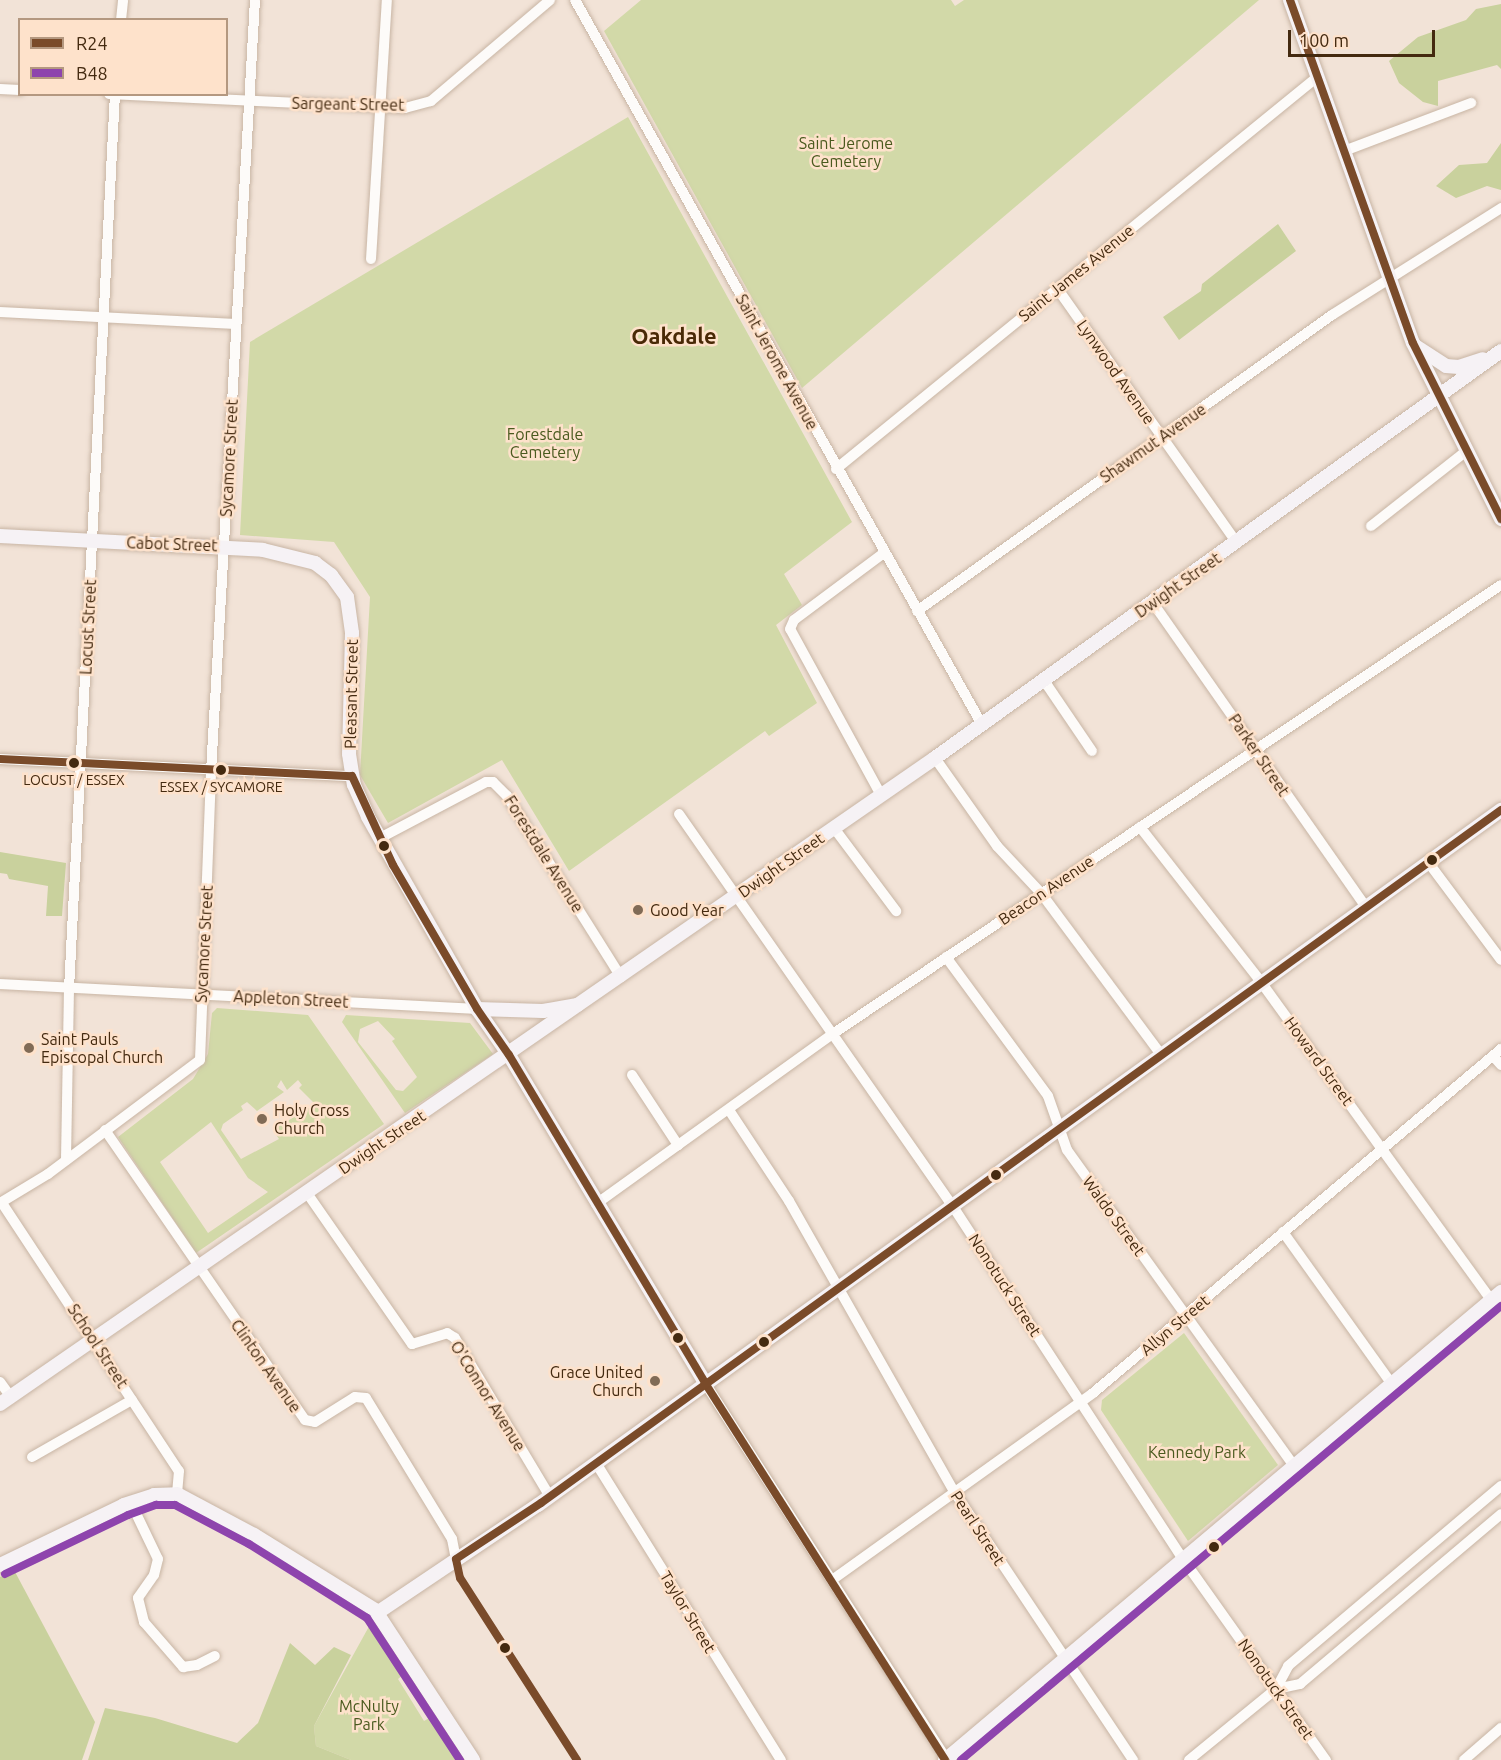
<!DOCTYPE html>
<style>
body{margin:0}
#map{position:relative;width:1501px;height:1760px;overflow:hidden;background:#f2e3d7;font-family:Ubuntu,sans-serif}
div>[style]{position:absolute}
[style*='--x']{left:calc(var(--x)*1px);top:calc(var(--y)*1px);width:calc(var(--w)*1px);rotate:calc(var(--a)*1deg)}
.green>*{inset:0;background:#d2d9a8}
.forest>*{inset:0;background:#c9d19d}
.roads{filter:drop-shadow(0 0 2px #c8b5a4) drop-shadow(0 0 2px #c8b5a4)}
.minor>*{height:10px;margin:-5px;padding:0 5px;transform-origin:5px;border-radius:5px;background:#fdfbf9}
.major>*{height:14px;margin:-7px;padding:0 7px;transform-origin:7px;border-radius:7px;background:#f6f2f5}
.bus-1>*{height:8px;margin:-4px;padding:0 4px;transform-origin:4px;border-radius:4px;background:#7a4b2a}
.bus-2>*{height:8px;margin:-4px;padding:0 4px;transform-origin:4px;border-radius:4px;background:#8e44ad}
.dots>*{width:16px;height:16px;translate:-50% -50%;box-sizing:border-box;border:3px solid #fee2cb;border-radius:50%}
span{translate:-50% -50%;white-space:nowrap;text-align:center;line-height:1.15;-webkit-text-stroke:5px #fee2cb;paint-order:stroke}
.bus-label{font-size:14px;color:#442a10}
.street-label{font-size:16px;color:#442a10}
.park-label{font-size:16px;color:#4a5a1e}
.poi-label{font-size:16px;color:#442a10}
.left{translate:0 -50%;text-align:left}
.right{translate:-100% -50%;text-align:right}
.district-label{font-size:22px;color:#492906;font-weight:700}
.legend{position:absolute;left:18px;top:18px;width:210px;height:78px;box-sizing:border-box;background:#fee2cb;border:2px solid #b49880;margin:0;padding:8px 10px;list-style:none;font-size:18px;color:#442a10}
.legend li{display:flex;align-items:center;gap:12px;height:30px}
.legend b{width:30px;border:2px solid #b49880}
.scale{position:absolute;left:1288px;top:30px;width:147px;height:27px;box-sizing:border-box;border:3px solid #442a10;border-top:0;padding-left:8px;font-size:18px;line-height:21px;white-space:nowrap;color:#442a10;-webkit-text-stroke:4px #fee2cb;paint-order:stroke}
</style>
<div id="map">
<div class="green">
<div style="clip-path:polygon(641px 0,951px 0,955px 6px,964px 0,1259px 0,802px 388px,604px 31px)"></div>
<div style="clip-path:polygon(628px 117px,852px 522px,784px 574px,802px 605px,776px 625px,817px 703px,769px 736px,765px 731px,569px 871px,502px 760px,388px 823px,360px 775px,370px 597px,334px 542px,240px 535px,250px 342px)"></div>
<div style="clip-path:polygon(evenodd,217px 1008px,308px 1015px,384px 1124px,196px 1253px,118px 1137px,193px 1079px,208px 1054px,212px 1013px,217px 1008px,281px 1080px,287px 1090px,298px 1080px,302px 1085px,299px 1088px,315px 1104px,273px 1130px,279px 1139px,241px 1159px,221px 1130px,223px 1124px,243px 1110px,241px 1106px,247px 1102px,257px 1111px,284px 1092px,277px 1087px,281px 1080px,217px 1008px,211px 1122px,248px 1178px,268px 1192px,208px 1233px,160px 1162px,211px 1122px)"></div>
<div style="clip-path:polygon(evenodd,346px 1015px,470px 1023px,493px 1054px,405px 1113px,342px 1022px,346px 1015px,378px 1021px,395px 1039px,392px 1041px,417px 1077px,403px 1091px,396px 1090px,358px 1042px,360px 1029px,378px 1021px)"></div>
<div style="clip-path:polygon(1184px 1333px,1278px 1465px,1188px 1541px,1101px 1410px,1102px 1400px)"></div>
<div style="clip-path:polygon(372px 1621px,404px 1674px,398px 1679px,424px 1721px,431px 1717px,456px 1760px,351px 1760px,316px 1746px,314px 1726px)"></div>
</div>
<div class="forest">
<div style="clip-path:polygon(1501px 4px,1501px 69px,1497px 65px,1438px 81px,1438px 106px,1423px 102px,1399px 83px,1389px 61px,1418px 37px,1466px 20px,1476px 9px)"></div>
<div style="clip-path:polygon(1501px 143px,1501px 190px,1487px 186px,1456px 198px,1436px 186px,1459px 165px,1487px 163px)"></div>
<div style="clip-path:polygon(1278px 224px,1296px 251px,1179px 340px,1163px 317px,1201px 291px,1202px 284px)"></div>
<div style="clip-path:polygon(0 852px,66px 863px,62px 916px,46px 916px,48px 886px,9px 879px,7px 874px,0 873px)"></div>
<div style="clip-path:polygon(14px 1570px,95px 1722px,82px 1760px,0 1760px,0 1577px)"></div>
<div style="clip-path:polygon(290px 1643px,315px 1665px,334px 1647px,351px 1655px,314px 1726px,316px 1746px,351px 1760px,88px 1760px,105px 1708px,155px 1718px,237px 1743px,258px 1723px)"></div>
</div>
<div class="roads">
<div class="minor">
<div style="--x:575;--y:0;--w:829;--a:60.68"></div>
<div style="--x:121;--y:20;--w:20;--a:-84"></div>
<div style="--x:0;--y:89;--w:20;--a:3"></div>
<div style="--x:109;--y:94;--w:296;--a:2.7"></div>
<div style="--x:405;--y:108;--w:27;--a:-15"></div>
<div style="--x:431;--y:101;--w:156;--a:-40.3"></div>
<div style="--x:1344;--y:151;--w:136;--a:-20.7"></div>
<div style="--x:371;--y:259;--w:259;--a:-86.5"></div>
<div style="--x:1057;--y:288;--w:312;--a:54.8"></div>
<div style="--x:0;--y:312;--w:236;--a:2.9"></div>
<div style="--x:836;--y:469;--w:619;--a:-39.17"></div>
<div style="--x:1371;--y:526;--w:120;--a:-38.2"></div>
<div style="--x:1153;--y:603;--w:370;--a:55"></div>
<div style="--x:917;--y:611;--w:510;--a:-35.5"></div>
<div style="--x:1332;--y:315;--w:200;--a:-32.3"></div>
<div style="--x:1043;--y:679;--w:87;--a:55.8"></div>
<div style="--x:935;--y:758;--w:108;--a:54.8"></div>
<div style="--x:997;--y:846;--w:64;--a:46.9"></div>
<div style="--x:1041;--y:893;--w:199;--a:53.4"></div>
<div style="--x:0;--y:759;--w:352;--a:2.8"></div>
<div style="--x:881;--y:795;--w:189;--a:-118.7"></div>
<div style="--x:790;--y:629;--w:10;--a:-66"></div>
<div style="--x:794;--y:620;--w:112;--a:-36.7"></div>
<div style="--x:679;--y:814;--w:477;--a:55.1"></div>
<div style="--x:952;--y:1205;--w:423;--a:56.9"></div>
<div style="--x:1183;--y:1559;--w:247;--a:54.6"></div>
<div style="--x:1140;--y:827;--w:197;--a:52"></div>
<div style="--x:1261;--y:982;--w:392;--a:54.1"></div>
<div style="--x:834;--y:828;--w:104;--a:53.2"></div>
<div style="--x:380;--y:838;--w:120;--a:-27.8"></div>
<div style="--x:486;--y:782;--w:7;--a:0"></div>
<div style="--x:493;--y:782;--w:20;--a:45"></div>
<div style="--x:507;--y:796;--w:214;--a:57.8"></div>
<div style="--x:1428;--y:862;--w:122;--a:53.3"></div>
<div style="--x:946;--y:957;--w:172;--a:53.7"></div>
<div style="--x:1048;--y:1096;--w:57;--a:70.6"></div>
<div style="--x:1067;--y:1150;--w:390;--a:54.3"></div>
<div style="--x:0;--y:984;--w:478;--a:3"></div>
<div style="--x:1493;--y:1056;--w:12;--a:48"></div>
<div style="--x:632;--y:1075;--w:84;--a:56.7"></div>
<div style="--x:729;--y:1110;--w:109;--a:56.6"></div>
<div style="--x:789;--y:1201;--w:336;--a:60.4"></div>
<div style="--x:955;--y:1493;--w:321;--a:56.3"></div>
<div style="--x:105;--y:1130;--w:352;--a:55.4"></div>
<div style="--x:305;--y:1420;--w:10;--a:11"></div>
<div style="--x:315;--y:1422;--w:47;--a:-32"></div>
<div style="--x:355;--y:1397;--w:11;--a:5"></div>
<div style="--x:366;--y:1398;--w:165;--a:58.6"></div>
<div style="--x:452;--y:1539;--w:20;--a:79"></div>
<div style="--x:66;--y:1160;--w:171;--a:-89"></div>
<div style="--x:69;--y:989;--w:896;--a:-87.06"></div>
<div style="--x:307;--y:1193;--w:184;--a:55.2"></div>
<div style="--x:412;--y:1344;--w:37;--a:-17"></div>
<div style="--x:447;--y:1333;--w:9;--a:32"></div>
<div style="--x:455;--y:1338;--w:185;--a:59.1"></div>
<div style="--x:0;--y:1203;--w:56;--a:-31.1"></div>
<div style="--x:48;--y:1174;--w:190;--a:-36.9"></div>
<div style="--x:200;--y:1060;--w:288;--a:-87.8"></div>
<div style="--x:211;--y:772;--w:773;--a:-86.74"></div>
<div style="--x:2;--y:1203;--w:321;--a:56.6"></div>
<div style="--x:179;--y:1471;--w:23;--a:95"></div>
<div style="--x:596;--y:1204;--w:293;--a:-35.7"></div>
<div style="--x:834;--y:1033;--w:803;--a:-33.89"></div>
<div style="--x:1283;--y:1232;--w:187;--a:54.4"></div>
<div style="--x:0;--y:1382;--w:19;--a:54"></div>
<div style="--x:705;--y:1383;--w:448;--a:57.3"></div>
<div style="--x:32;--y:1457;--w:115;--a:-29.7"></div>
<div style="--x:596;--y:1463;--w:350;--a:58.1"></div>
<div style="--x:131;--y:1503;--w:62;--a:64.3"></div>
<div style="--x:158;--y:1559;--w:16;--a:104"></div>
<div style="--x:154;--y:1575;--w:28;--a:125"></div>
<div style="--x:138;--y:1598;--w:25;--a:76"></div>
<div style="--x:144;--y:1622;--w:60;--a:49.1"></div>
<div style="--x:183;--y:1667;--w:14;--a:-8"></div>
<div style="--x:197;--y:1665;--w:20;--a:-27"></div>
<div style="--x:832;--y:1580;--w:321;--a:-35.6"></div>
<div style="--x:1093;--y:1393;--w:534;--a:-40.14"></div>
<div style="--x:1276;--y:1689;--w:25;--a:-12"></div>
<div style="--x:1300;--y:1684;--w:263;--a:-40.2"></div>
<div style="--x:1189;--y:1760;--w:112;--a:-39.2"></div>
<div style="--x:1276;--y:1689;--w:26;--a:-62"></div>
<div style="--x:1288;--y:1666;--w:279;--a:-40.2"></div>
<div style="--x:1464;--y:1760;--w:49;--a:-40.9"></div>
</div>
<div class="major">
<div style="--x:1290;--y:0;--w:364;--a:70.3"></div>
<div style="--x:1413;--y:343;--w:197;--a:63.4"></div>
<div style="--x:1417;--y:347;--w:35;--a:33"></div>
<div style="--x:1446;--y:366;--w:13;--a:4"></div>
<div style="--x:1459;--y:367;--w:25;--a:-18"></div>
<div style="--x:0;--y:536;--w:263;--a:3"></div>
<div style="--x:263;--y:550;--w:54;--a:14"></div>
<div style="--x:315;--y:563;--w:20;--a:37"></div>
<div style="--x:331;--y:575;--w:27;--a:54"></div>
<div style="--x:347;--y:597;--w:36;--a:82"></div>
<div style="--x:352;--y:633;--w:121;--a:91.4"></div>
<div style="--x:349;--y:754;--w:31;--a:81"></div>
<div style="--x:354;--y:785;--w:35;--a:66"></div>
<div style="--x:368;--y:817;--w:221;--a:60.4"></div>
<div style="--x:477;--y:1009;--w:56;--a:55.2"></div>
<div style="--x:509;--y:1055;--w:382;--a:59.1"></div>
<div style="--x:477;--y:1009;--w:66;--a:1.7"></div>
<div style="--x:543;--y:1011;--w:35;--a:-10"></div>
<div style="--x:0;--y:1404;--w:1136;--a:-34.64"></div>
<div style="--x:935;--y:758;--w:697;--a:-35.72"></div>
<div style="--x:0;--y:1565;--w:138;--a:-25.8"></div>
<div style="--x:124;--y:1505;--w:32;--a:-18"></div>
<div style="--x:154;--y:1495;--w:23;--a:-2"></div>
<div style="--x:177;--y:1494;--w:87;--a:28"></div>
<div style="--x:254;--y:1535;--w:142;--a:31.8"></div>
<div style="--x:375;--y:1610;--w:179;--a:56.8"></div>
<div style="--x:377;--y:1613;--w:194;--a:-33.9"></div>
<div style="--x:538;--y:1505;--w:1188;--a:-35.82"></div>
<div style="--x:945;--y:1760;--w:727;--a:-40.09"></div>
</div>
</div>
<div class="bus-1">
<div style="--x:1290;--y:0;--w:364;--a:70.3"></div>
<div style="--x:1413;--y:343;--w:197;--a:63.4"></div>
<div style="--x:0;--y:759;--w:352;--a:2.8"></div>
<div style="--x:352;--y:776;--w:98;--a:65.3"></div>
<div style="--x:393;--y:865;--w:167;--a:59.7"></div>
<div style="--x:477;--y:1009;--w:56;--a:55.2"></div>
<div style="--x:509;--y:1055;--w:382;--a:59.1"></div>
<div style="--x:705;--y:1383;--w:447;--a:57.5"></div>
<div style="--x:577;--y:1760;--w:216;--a:-122.7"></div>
<div style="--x:460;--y:1578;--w:19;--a:-102"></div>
<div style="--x:456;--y:1559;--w:102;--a:-33.4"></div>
<div style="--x:541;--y:1503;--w:1184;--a:-35.82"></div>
</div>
<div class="bus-2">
<div style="--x:5;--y:1574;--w:136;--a:-25.6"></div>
<div style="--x:128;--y:1515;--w:30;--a:-20"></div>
<div style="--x:156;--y:1505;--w:19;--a:0"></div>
<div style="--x:175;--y:1505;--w:84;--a:27.8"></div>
<div style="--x:249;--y:1544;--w:139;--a:32.1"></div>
<div style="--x:367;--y:1618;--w:170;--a:56.8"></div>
<div style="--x:961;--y:1760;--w:705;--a:-40.06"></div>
</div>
<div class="dots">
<div style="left:74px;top:763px;background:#442a10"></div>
<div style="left:221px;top:770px;background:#442a10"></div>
<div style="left:384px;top:846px;background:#442a10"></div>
<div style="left:1432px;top:860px;background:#442a10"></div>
<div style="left:638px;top:910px;background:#816b56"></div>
<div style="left:29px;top:1048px;background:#816b56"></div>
<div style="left:262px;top:1119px;background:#816b56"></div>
<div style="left:996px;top:1175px;background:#442a10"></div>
<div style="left:678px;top:1338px;background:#442a10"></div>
<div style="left:764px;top:1342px;background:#442a10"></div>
<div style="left:655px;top:1381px;background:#816b56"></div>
<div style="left:1214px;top:1547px;background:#442a10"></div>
<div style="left:505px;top:1648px;background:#442a10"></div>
</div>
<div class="bus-label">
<span style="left:74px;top:780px">LOCUST / ESSEX</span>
<span style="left:221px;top:787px">ESSEX / SYCAMORE</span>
</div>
<div class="street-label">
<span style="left:348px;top:104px;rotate:1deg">Sargeant Street</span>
<span style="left:1076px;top:273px;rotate:-39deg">Saint James Avenue</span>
<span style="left:777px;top:362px;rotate:61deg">Saint Jerome Avenue</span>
<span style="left:1116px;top:372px;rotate:55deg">Lynwood Avenue</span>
<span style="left:1153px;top:443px;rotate:-35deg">Shawmut Avenue</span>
<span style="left:229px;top:458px;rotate:-87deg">Sycamore Street</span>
<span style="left:172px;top:544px;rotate:2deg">Cabot Street</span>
<span style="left:1178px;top:585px;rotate:-35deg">Dwight Street</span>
<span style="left:88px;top:627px;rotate:-87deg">Locust Street</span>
<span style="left:351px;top:694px;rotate:-89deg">Pleasant Street</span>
<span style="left:1259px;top:755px;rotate:56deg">Parker Street</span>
<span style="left:544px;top:854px;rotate:58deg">Forestdale Avenue</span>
<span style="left:781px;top:865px;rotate:-35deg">Dwight Street</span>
<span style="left:1046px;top:890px;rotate:-34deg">Beacon Avenue</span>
<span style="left:204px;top:944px;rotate:-87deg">Sycamore Street</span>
<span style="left:291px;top:999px;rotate:3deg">Appleton Street</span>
<span style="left:1319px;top:1061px;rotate:54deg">Howard Street</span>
<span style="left:382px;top:1142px;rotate:-34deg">Dwight Street</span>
<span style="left:1114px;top:1216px;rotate:54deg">Waldo Street</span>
<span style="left:1005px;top:1285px;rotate:57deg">Nonotuck Street</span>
<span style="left:1175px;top:1325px;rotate:-40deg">Allyn Street</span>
<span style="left:98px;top:1346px;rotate:57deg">School Street</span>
<span style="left:266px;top:1366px;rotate:55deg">Clinton Avenue</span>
<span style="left:488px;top:1396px;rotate:58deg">O'Connor Avenue</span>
<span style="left:978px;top:1528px;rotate:57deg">Pearl Street</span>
<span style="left:688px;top:1612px;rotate:59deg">Taylor Street</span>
<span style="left:1276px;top:1689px;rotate:55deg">Nonotuck Street</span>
</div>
<div class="park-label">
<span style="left:846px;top:152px">Saint Jerome<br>Cemetery</span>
<span style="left:545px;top:443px">Forestdale<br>Cemetery</span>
<span style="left:1197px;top:1452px">Kennedy Park</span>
<span style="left:369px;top:1715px">McNulty<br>Park</span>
</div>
<div class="poi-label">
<span class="left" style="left:650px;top:910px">Good Year</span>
<span class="left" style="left:41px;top:1048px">Saint Pauls<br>Episcopal Church</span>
<span class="left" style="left:274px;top:1119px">Holy Cross<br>Church</span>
<span class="right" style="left:643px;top:1381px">Grace United<br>Church</span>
</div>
<div class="district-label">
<span style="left:674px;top:336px">Oakdale</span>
</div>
<ul class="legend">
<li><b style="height:8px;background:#7a4b2a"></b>R24</li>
<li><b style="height:8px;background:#8e44ad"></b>B48</li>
</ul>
<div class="scale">100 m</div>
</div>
